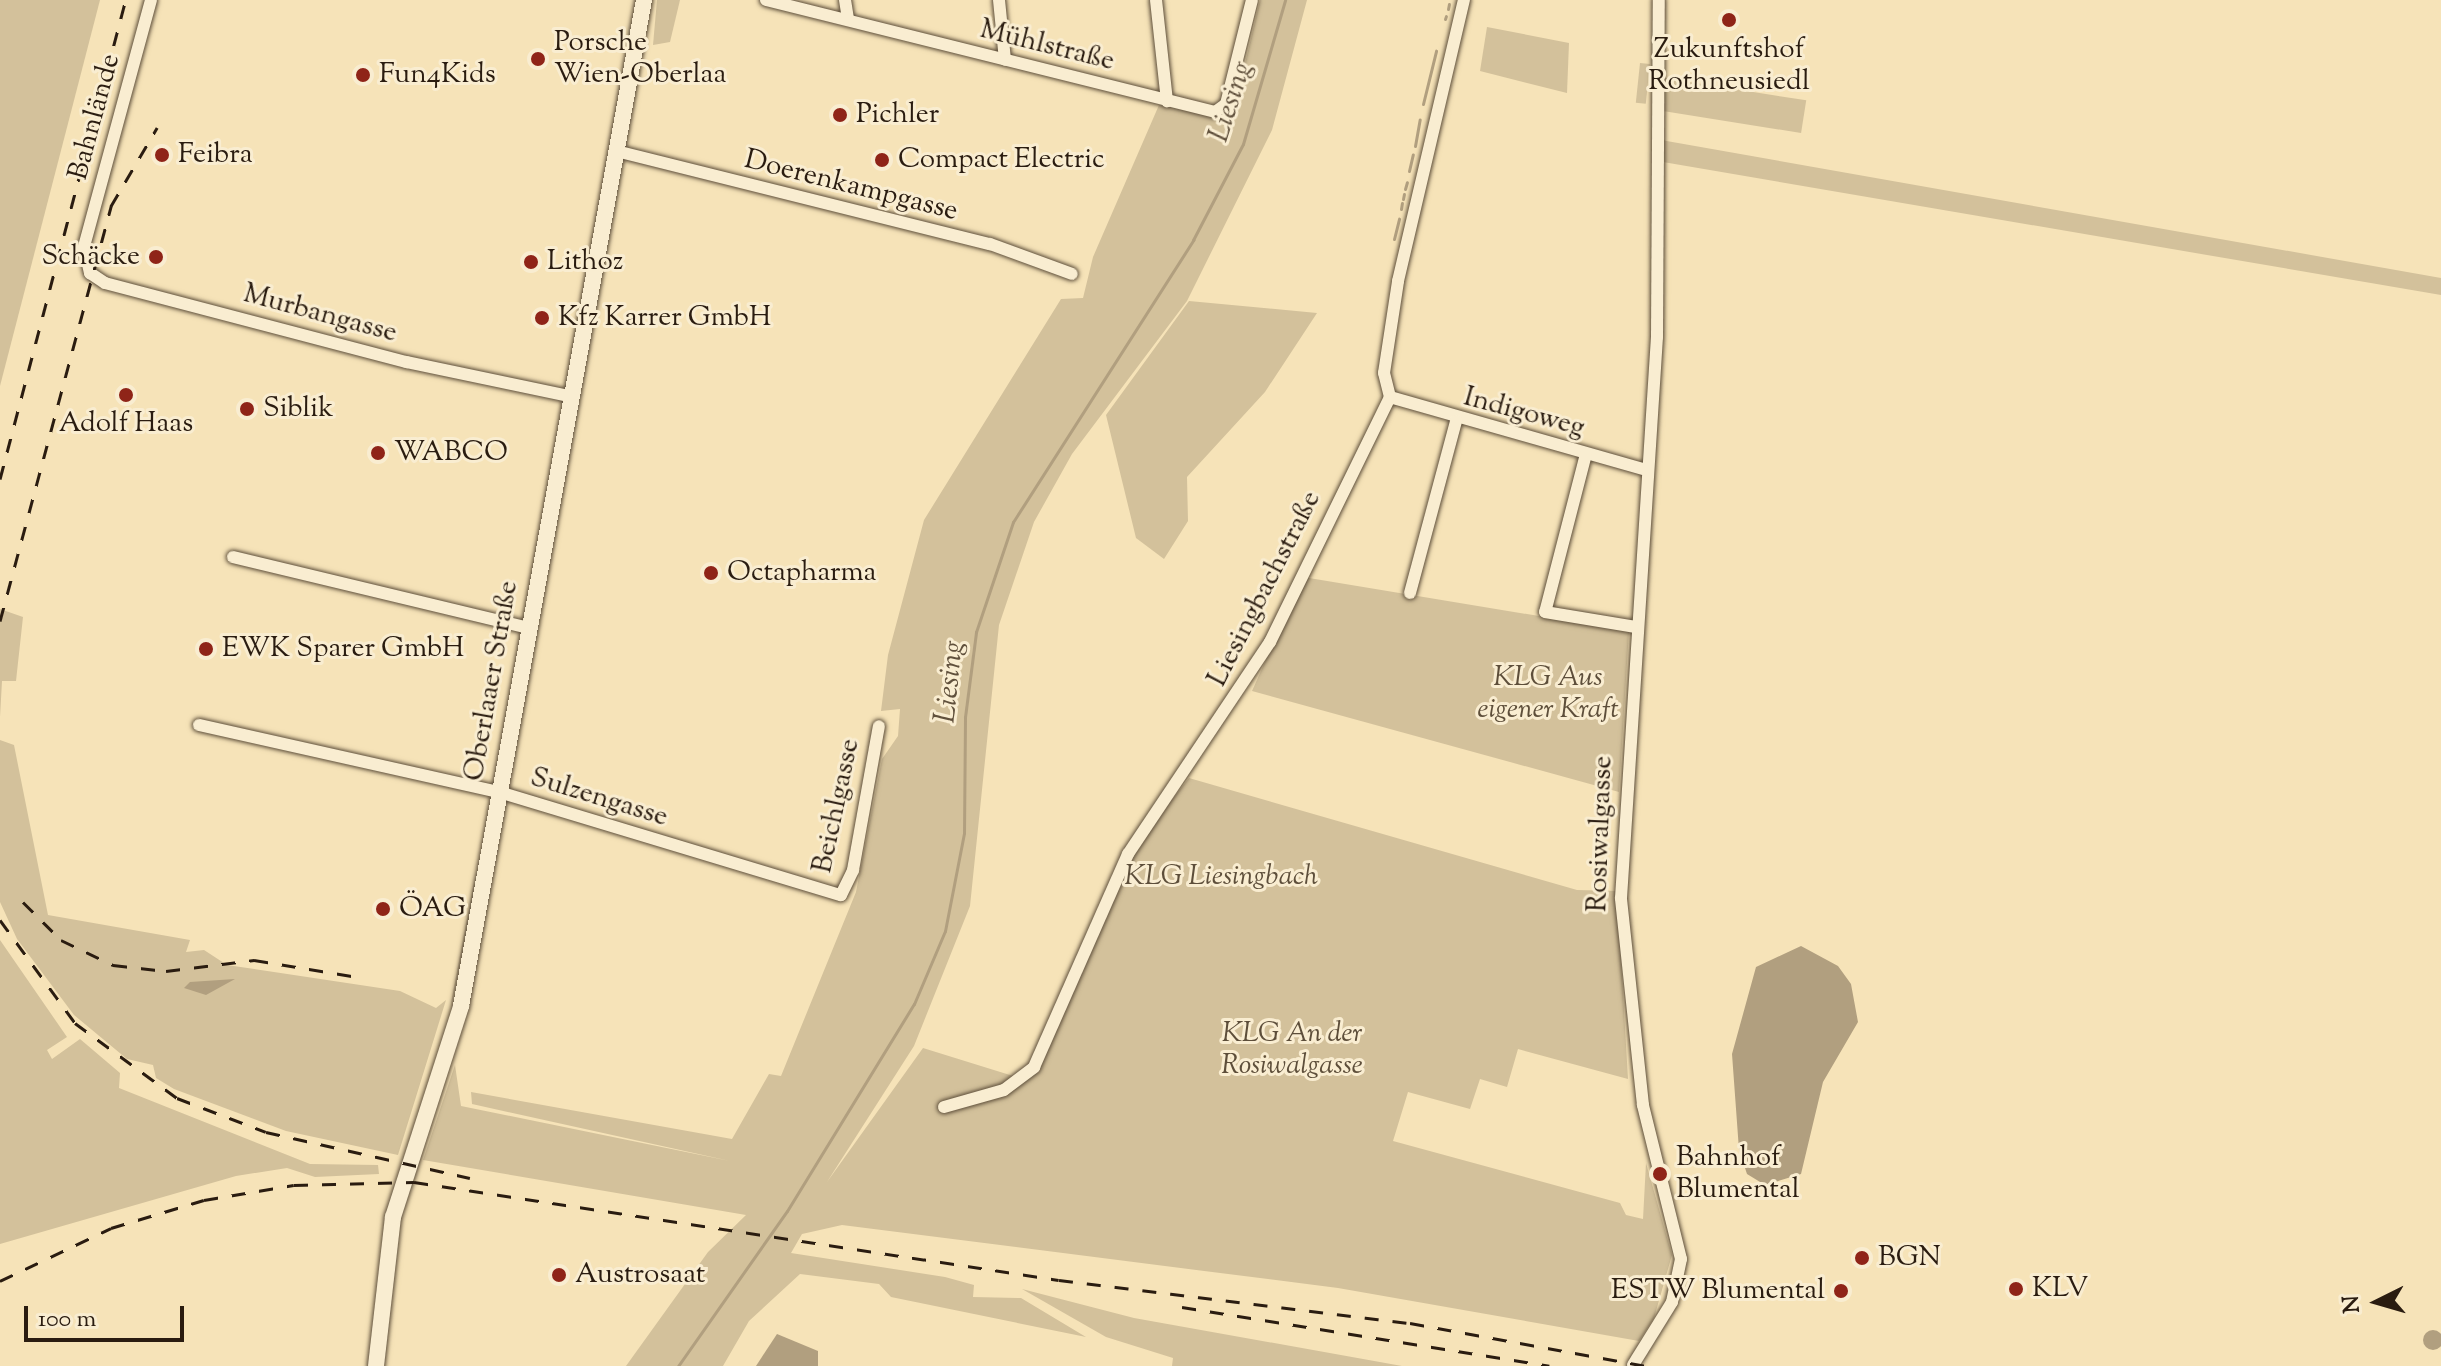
<!DOCTYPE html>
<meta charset="utf-8">
<style>
body{margin:0}
#map{position:relative;width:2441px;height:1366px;overflow:hidden;background:#f6e3b8;font-family:"Sorts Mill Goudy",serif}
div>[style]{position:absolute}
[style*='--x']{left:calc(var(--x)*1px);top:calc(var(--y)*1px);width:calc(var(--w)*1px);rotate:calc(var(--a)*1deg)}
.green>*{inset:0;background:#d3c19b;transform-origin:0 0}
.water>*{inset:0;background:#b19f7f}
.round{border-radius:50%}
.stream>*{height:3px;margin:-1.5px;padding:0 1.5px;transform-origin:1.5px;border-radius:1.5px;background:#b19f7f}
.roads{filter:drop-shadow(0 0 2px #5d4e3a) drop-shadow(0 0 2px #5d4e3a)}
.street>*{height:12px;margin:-6px;padding:0 6px;transform-origin:6px;border-radius:6px;background:#f9edd1}
.secondary>*{height:16px;margin:-8px;padding:0 8px;transform-origin:8px;border-radius:8px;background:#f9edd1}
.rail>*{height:3px;margin-top:-1.5px;transform-origin:0;background:repeating-linear-gradient(90deg,#2a1c10 0 14px,transparent 0 28px)}
.dots>*{width:22px;height:22px;translate:-50% -50%;box-sizing:border-box;border:4px solid #f9edd1;border-radius:50%}
span{translate:-50% -50%;white-space:nowrap;text-align:center;line-height:1.15;-webkit-text-stroke:6px #f9edd1;paint-order:stroke}
.poi-label{font-size:28px;color:#2a1c10}
.left{translate:0 -50%;text-align:left}
.right{translate:-100% -50%;text-align:right}
.street-label{font-size:28px;color:#2a1c10}
.park-label{font-size:28px;color:#5d4e3a;font-style:italic}
.water-label{font-size:30px;color:#60503c;font-style:italic}
.north{position:absolute;left:2337px;top:1262px;width:80px;height:80px;-webkit-text-stroke:6px #f9edd1;paint-order:stroke;rotate:265deg;font-size:22px;font-weight:700;line-height:32px;text-align:center;color:#2a1c10}
.north::after{content:'';display:block;margin:auto;width:28px;height:36px;background:#2a1c10;clip-path:polygon(50% 0,100% 100%,50% 72%,0 100%)}
.scale{position:absolute;left:24px;top:1306px;width:160px;height:36px;box-sizing:border-box;border:4px solid #2a1c10;border-top:0;padding-left:10px;font-size:24px;line-height:28px;white-space:nowrap;color:#2a1c10;-webkit-text-stroke:6px #f9edd1;paint-order:stroke}
</style>
<div id="map">
<div class="green">
<div style="clip-path:polygon(0 0,100px 0,0 386px)"></div>
<div style="clip-path:polygon(657px 0,680px 0,670px 42px,653px 45px)"></div>
<div style="clip-path:polygon(1260px 0,1307px 0,1272px 130px,1187px 301px,1072px 454px,1034px 522px,999px 625px,970px 906px,914px 1046px,827px 1182px,923px 1048px,1023px 1079px,1145px 834px,1189px 778px,1577px 890px,1617px 891px,1628px 1079px,1518px 1049px,1507px 1087px,1480px 1079px,1470px 1109px,1408px 1092px,1393px 1141px,1620px 1203px,1626px 1215px,1643px 1219px,1646px 1163px,1672px 1255px,1654px 1318px,1639px 1341px,1338px 1288px,842px 1225px,802px 1234px,791px 1253px,945px 1277px,974px 1285px,973px 1297px,1021px 1298px,1086px 1337px,891px 1297px,879px 1284px,800px 1274px,749px 1321px,723px 1366px,626px 1366px,708px 1252px,746px 1215px,423px 1160px,455px 1065px,461px 1106px,730px 1161px,472px 1104px,471px 1092px,732px 1139px,769px 1074px,781px 1076px,856px 892px,882px 759px,898px 736px,900px 709px,881px 711px,888px 655px,924px 520px,1061px 299px,1083px 298px,1093px 257px,1159px 105px,1232px 119px)"></div>
<div style="clip-path:polygon(1487px 27px,1569px 43px,1567px 93px,1480px 71px)"></div>
<div style="left:1640px;top:63px;width:10px;height:40px;rotate:6deg"></div>
<div style="left:1665px;top:78px;width:143px;height:33px;rotate:9deg"></div>
<div style="clip-path:polygon(1661px 140px,2441px 278px,2441px 295px,1663px 162px)"></div>
<div style="clip-path:polygon(1189px 301px,1317px 313px,1265px 392px,1187px 477px,1188px 521px,1164px 559px,1136px 538px,1106px 415px)"></div>
<div style="clip-path:polygon(1303px 577px,1629px 631px,1619px 792px,1252px 691px)"></div>
<div style="clip-path:polygon(0 609px,23px 617px,16px 681px,2px 681px,0 717px)"></div>
<div style="clip-path:polygon(0 740px,14px 745px,48px 915px,190px 940px,186px 952px,204px 950px,227px 965px,400px 991px,436px 1008px,446px 1000px,398px 1155px,286px 1131px,174px 1089px,156px 1078px,153px 1065px,127px 1059px,74px 1015px,17px 939px,0 902px)"></div>
<div style="clip-path:polygon(474px 882px,476px 893px,451px 1007px,452px 998px)"></div>
<div style="clip-path:polygon(0 940px,67px 1037px,47px 1050px,52px 1059px,80px 1039px,120px 1073px,119px 1088px,310px 1164px,378px 1165px,379px 1174px,315px 1177px,287px 1168px,236px 1176px,0 1244px)"></div>
<div style="clip-path:polygon(1022px 1289px,1134px 1318px,1402px 1366px,1172px 1366px,1173px 1358px,1106px 1337px)"></div>
</div>
<div class="water">
<div style="clip-path:polygon(1801px 946px,1838px 966px,1851px 984px,1858px 1022px,1823px 1082px,1801px 1174px,1765px 1185px,1747px 1174px,1739px 1150px,1732px 1054px,1756px 967px)"></div>
<div style="clip-path:polygon(235px 979px,206px 995px,184px 988px,190px 982px)"></div>
<div class="round" style="left:2423px;top:1330px;width:20px;height:20px"></div>
<div style="clip-path:polygon(777px 1334px,818px 1351px,818px 1366px,756px 1366px)"></div>
</div>
<div class="stream">
<div style="--x:1448;--y:9;--w:5;--a:-79"></div>
<div style="--x:1445;--y:19;--w:3;--a:-72"></div>
<div style="--x:1423;--y:104;--w:55;--a:-76.2"></div>
<div style="--x:1415;--y:146;--w:27;--a:-80"></div>
<div style="--x:1409;--y:171;--w:17;--a:-77"></div>
<div style="--x:1405;--y:189;--w:7;--a:-74"></div>
<div style="--x:1403;--y:199;--w:5;--a:-79"></div>
<div style="--x:1401;--y:209;--w:6;--a:-81"></div>
<div style="--x:1394;--y:239;--w:21;--a:-76"></div>
<div style="--x:678;--y:1366;--w:189;--a:-54.9"></div>
<div style="--x:787;--y:1211;--w:243;--a:-58.5"></div>
<div style="--x:914;--y:1004;--w:79;--a:-67"></div>
<div style="--x:945;--y:931;--w:100;--a:-79"></div>
<div style="--x:964;--y:833;--w:116;--a:-89.5"></div>
<div style="--x:965;--y:717;--w:86;--a:-82.6"></div>
<div style="--x:976;--y:632;--w:116;--a:-71.4"></div>
<div style="--x:1013;--y:522;--w:335;--a:-57.4"></div>
<div style="--x:1193;--y:240;--w:108;--a:-62.5"></div>
<div style="--x:1243;--y:144;--w:150;--a:-73.7"></div>
</div>
<div class="roads">
<div class="street">
<div style="--x:151;--y:0;--w:256;--a:105.2"></div>
<div style="--x:84;--y:247;--w:27;--a:77"></div>
<div style="--x:90;--y:273;--w:18;--a:34"></div>
<div style="--x:105;--y:283;--w:312;--a:14.7"></div>
<div style="--x:407;--y:362;--w:166;--a:11.9"></div>
<div style="--x:766;--y:0;--w:463;--a:14"></div>
<div style="--x:1215;--y:112;--w:14;--a:-36"></div>
<div style="--x:1226;--y:104;--w:107;--a:-76"></div>
<div style="--x:845;--y:0;--w:20;--a:81"></div>
<div style="--x:999;--y:0;--w:60;--a:84.3"></div>
<div style="--x:1156;--y:0;--w:102;--a:83.8"></div>
<div style="--x:616;--y:151;--w:385;--a:14"></div>
<div style="--x:990;--y:244;--w:87;--a:20.1"></div>
<div style="--x:1390;--y:397;--w:267;--a:15.9"></div>
<div style="--x:1586;--y:454;--w:163;--a:104.5"></div>
<div style="--x:1545;--y:612;--w:92;--a:9.4"></div>
<div style="--x:233;--y:557;--w:303;--a:13.5"></div>
<div style="--x:1410;--y:593;--w:178;--a:-75"></div>
<div style="--x:199;--y:725;--w:307;--a:12.6"></div>
<div style="--x:499;--y:792;--w:357;--a:16.8"></div>
<div style="--x:841;--y:895;--w:28;--a:-64"></div>
<div style="--x:853;--y:870;--w:146;--a:-79.8"></div>
<div style="--x:944;--y:1107;--w:62;--a:-15.8"></div>
<div style="--x:1004;--y:1090;--w:38;--a:-37"></div>
<div style="--x:1034;--y:1067;--w:233;--a:-66.2"></div>
<div style="--x:1128;--y:854;--w:255;--a:-56.2"></div>
<div style="--x:1270;--y:642;--w:273;--a:-63.9"></div>
<div style="--x:1390;--y:397;--w:25;--a:-104"></div>
<div style="--x:1384;--y:373;--w:93;--a:-81.3"></div>
<div style="--x:1398;--y:281;--w:289;--a:-76.8"></div>
<div style="--x:1633;--y:1365;--w:74;--a:-58.2"></div>
<div style="--x:1672;--y:1302;--w:44;--a:-78.2"></div>
<div style="--x:1681;--y:1259;--w:159;--a:-103.9"></div>
<div style="--x:1643;--y:1105;--w:208;--a:-96.1"></div>
<div style="--x:1621;--y:898;--w:562;--a:-86.33"></div>
<div style="--x:1657;--y:337;--w:337;--a:-89.7"></div>
</div>
<div class="secondary">
<div style="--x:376;--y:1366;--w:150;--a:-83.5"></div>
<div style="--x:393;--y:1217;--w:222;--a:-72.1"></div>
<div style="--x:461;--y:1006;--w:1023;--a:-79.69"></div>
</div>
</div>
<div class="rail">
<div style="--x:0;--y:479;--w:495;--a:-75.3"></div>
<div style="--x:0;--y:621;--w:430;--a:-75"></div>
<div style="--x:111;--y:206;--w:91;--a:-59.5"></div>
<div style="--x:23;--y:902;--w:54;--a:45"></div>
<div style="--x:61;--y:940;--w:58;--a:25.7"></div>
<div style="--x:113;--y:965;--w:53;--a:6.5"></div>
<div style="--x:166;--y:971;--w:89;--a:-7.1"></div>
<div style="--x:254;--y:960;--w:99;--a:9.3"></div>
<div style="--x:0;--y:920;--w:127;--a:53.9"></div>
<div style="--x:75;--y:1023;--w:127;--a:36.3"></div>
<div style="--x:177;--y:1098;--w:95;--a:20.9"></div>
<div style="--x:266;--y:1132;--w:209;--a:12.7"></div>
<div style="--x:0;--y:1281;--w:123;--a:-25.5"></div>
<div style="--x:111;--y:1228;--w:97;--a:-16.8"></div>
<div style="--x:204;--y:1200;--w:91;--a:-9.5"></div>
<div style="--x:294;--y:1185;--w:120;--a:-1.4"></div>
<div style="--x:414;--y:1182;--w:652;--a:8.64"></div>
<div style="--x:1059;--y:1280;--w:354;--a:7"></div>
<div style="--x:1410;--y:1323;--w:240;--a:10.3"></div>
<div style="--x:1182;--y:1307;--w:372;--a:9.1"></div>
</div>
<div class="dots">
<div style="left:1729px;top:20px;background:#8f2418"></div>
<div style="left:538px;top:59px;background:#8f2418"></div>
<div style="left:363px;top:75px;background:#8f2418"></div>
<div style="left:840px;top:115px;background:#8f2418"></div>
<div style="left:162px;top:155px;background:#8f2418"></div>
<div style="left:882px;top:160px;background:#8f2418"></div>
<div style="left:156px;top:257px;background:#8f2418"></div>
<div style="left:531px;top:262px;background:#8f2418"></div>
<div style="left:542px;top:318px;background:#8f2418"></div>
<div style="left:126px;top:395px;background:#8f2418"></div>
<div style="left:247px;top:409px;background:#8f2418"></div>
<div style="left:378px;top:453px;background:#8f2418"></div>
<div style="left:711px;top:573px;background:#8f2418"></div>
<div style="left:206px;top:649px;background:#8f2418"></div>
<div style="left:383px;top:909px;background:#8f2418"></div>
<div style="left:1660px;top:1174px;background:#8f2418"></div>
<div style="left:1862px;top:1258px;background:#8f2418"></div>
<div style="left:559px;top:1275px;background:#8f2418"></div>
<div style="left:2016px;top:1289px;background:#8f2418"></div>
<div style="left:1841px;top:1291px;background:#8f2418"></div>
</div>
<div class="poi-label">
<span class="left" style="left:554px;top:59px">Porsche<br>Wien-Oberlaa</span>
<span style="left:1729px;top:66px">Zukunftshof<br>Rothneusiedl</span>
<span class="left" style="left:379px;top:75px">Fun4Kids</span>
<span class="left" style="left:856px;top:115px">Pichler</span>
<span class="left" style="left:178px;top:155px">Feibra</span>
<span class="left" style="left:898px;top:160px">Compact Electric</span>
<span class="right" style="left:140px;top:257px">Schäcke</span>
<span class="left" style="left:547px;top:262px">Lithoz</span>
<span class="left" style="left:558px;top:318px">Kfz Karrer GmbH</span>
<span class="left" style="left:263px;top:409px">Siblik</span>
<span style="left:126px;top:424px">Adolf Haas</span>
<span class="left" style="left:394px;top:453px">WABCO</span>
<span class="left" style="left:727px;top:573px">Octapharma</span>
<span class="left" style="left:222px;top:649px">EWK Sparer GmbH</span>
<span class="left" style="left:399px;top:909px">ÖAG</span>
<span class="left" style="left:1676px;top:1174px">Bahnhof<br>Blumental</span>
<span class="left" style="left:1878px;top:1258px">BGN</span>
<span class="left" style="left:575px;top:1275px">Austrosaat</span>
<span class="left" style="left:2032px;top:1289px">KLV</span>
<span class="right" style="left:1825px;top:1291px">ESTW Blumental</span>
</div>
<div class="street-label">
<span style="left:1047px;top:46px;rotate:14deg">Mühlstraße</span>
<span style="left:95px;top:117px;rotate:-75deg">Bahnlände</span>
<span style="left:851px;top:186px;rotate:14deg">Doerenkampgasse</span>
<span style="left:320px;top:314px;rotate:15deg">Murbangasse</span>
<span style="left:1524px;top:413px;rotate:15deg">Indigoweg</span>
<span style="left:1265px;top:589px;rotate:-63deg">Liesingbachstraße</span>
<span style="left:492px;top:681px;rotate:-80deg">Oberlaaer Straße</span>
<span style="left:599px;top:798px;rotate:17deg">Sulzengasse</span>
<span style="left:837px;top:806px;rotate:-78deg">Beichlgasse</span>
<span style="left:1601px;top:834px;rotate:-88deg">Rosiwalgasse</span>
</div>
<div class="park-label">
<span style="left:1548px;top:694px">KLG Aus<br>eigener Kraft</span>
<span style="left:1221px;top:877px">KLG Liesingbach</span>
<span style="left:1292px;top:1050px">KLG An der<br>Rosiwalgasse</span>
</div>
<div class="water-label">
<span style="left:1232px;top:102px;rotate:-72deg">Liesing</span>
<span style="left:951px;top:682px;rotate:-84deg">Liesing</span>
</div>
<div class="north">N</div>
<div class="scale">100 m</div>
</div>
